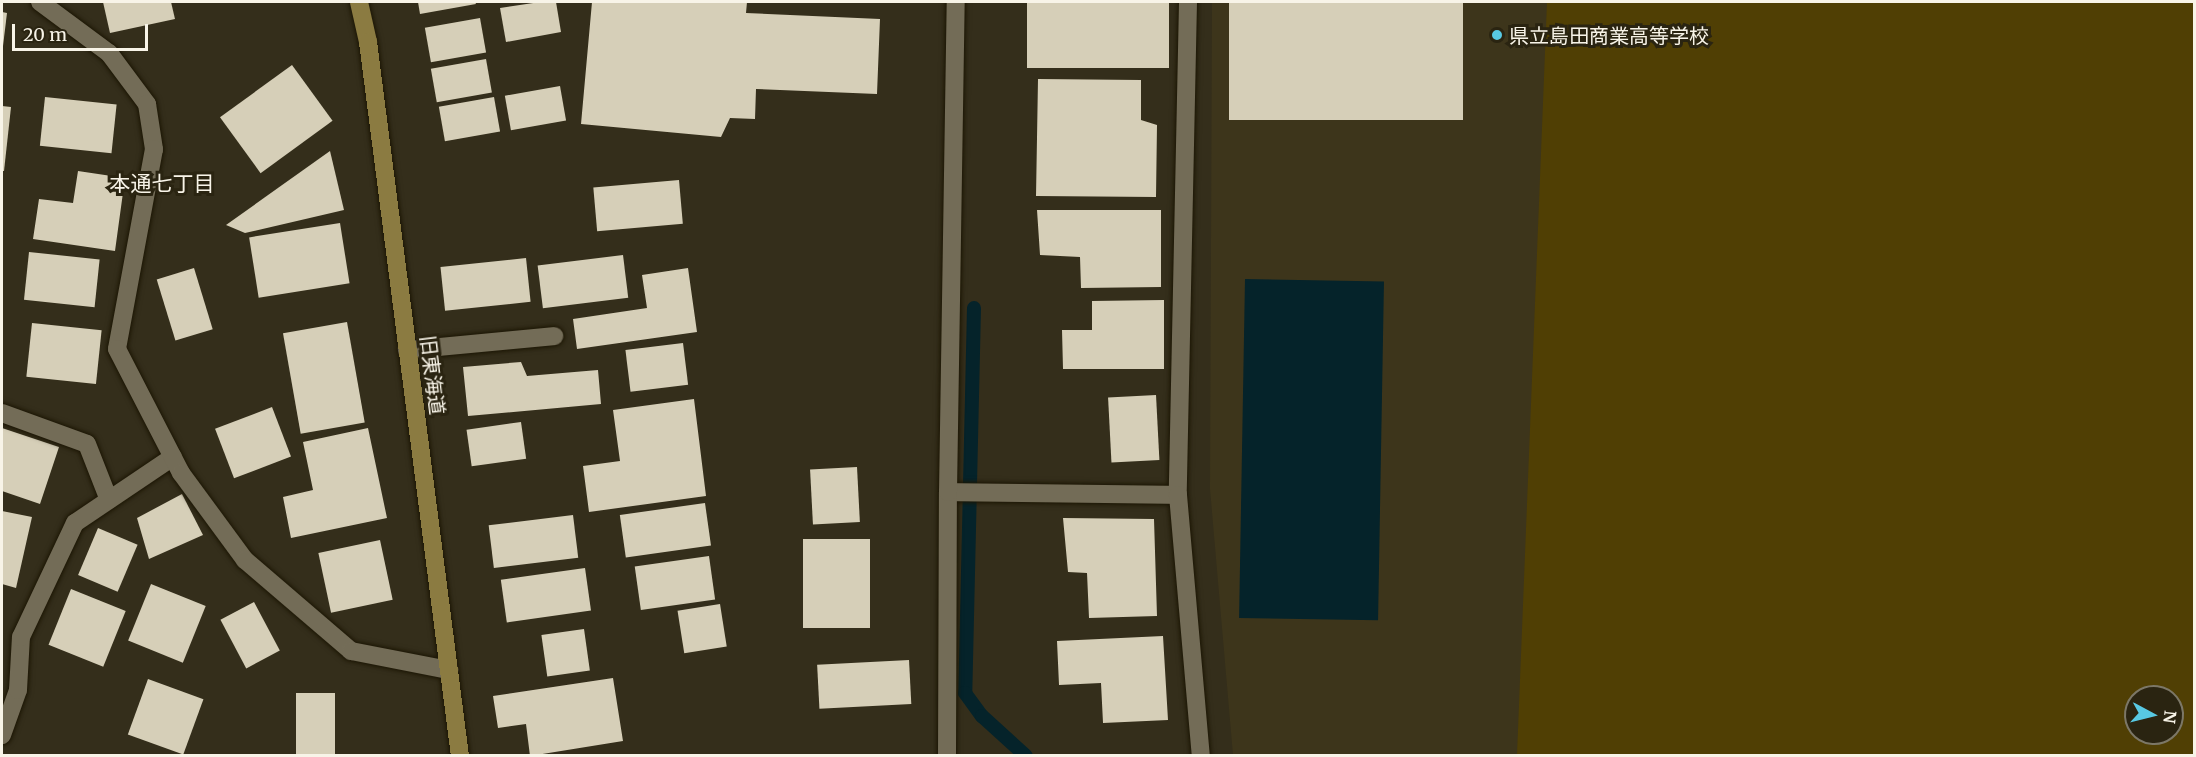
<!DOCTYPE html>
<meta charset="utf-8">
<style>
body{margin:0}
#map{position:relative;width:2196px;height:757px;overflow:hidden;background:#342e1b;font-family:Merriweather,"Noto Sans JP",serif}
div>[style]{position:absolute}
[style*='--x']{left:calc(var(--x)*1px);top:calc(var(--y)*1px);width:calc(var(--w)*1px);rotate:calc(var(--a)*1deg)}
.built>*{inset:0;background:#3d351b}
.green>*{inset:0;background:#503f04}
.water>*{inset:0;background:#05232a;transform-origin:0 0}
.stream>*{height:14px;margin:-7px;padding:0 7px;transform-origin:7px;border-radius:7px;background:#05232a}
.building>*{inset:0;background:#d6cfb8;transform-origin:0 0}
.roads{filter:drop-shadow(0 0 2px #1c1604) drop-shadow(0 0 2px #1c1604)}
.lane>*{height:18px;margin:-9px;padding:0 9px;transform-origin:9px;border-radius:9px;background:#736c57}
.street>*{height:18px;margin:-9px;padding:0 9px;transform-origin:9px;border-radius:9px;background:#736c57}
.secondary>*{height:18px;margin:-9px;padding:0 9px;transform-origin:9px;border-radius:9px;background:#8b7b41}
.dots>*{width:16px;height:16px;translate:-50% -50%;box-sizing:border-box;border:3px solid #2a2411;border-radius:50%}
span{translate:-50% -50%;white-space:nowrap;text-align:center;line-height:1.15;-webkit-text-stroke:6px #2a2411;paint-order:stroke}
.poi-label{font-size:20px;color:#f8f4e8}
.left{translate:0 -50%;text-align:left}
.street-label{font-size:20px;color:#f8f4e8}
.neighbourhood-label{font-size:21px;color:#f8f4e8}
.frame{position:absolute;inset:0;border:3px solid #f8f4e8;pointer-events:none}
.north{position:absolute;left:2124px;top:685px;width:60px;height:60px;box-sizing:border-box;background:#2a2411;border:2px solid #7c7767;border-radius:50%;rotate:97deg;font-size:16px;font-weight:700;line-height:24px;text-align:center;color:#f8f4e8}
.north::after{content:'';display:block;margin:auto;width:21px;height:27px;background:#58c9e3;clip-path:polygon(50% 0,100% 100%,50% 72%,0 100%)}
.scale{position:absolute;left:12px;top:24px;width:136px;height:27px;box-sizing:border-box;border:3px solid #f8f4e8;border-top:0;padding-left:8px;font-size:18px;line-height:21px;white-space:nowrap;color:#f8f4e8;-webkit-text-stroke:4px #2a2411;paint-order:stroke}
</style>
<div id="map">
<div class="built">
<div style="clip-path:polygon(evenodd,1212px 2px,2194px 2px,2194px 755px,1233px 755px,1210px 489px,1212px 2px,2136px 697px,2172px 697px,2172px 733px,2136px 733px,2136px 697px)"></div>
</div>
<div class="green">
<div style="clip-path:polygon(evenodd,1547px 2px,2194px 2px,2194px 755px,1517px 755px,1547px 2px,2136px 697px,2172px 697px,2172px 733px,2136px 733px,2136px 697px)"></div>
</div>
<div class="water">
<div style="left:1245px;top:279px;width:139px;height:339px;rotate:1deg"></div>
</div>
<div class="stream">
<div style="--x:974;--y:308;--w:385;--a:91.3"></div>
<div style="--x:965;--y:693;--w:29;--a:54"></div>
<div style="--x:982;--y:716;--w:59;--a:42.3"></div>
</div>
<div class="building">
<div style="clip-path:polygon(103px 2px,171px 2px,175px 19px,110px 33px)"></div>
<div style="clip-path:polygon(418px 2px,475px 2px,476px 4px,420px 14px)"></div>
<div style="clip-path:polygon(540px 2px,556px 2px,561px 32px,506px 42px,500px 8px)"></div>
<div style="clip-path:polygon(592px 2px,747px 2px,746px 13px,880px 19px,877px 94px,756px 89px,755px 119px,730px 118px,721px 137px,581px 124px)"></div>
<div style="left:1027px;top:2px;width:142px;height:66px"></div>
<div style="left:1229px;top:2px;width:234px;height:118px"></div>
<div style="clip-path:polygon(2px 12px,7px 13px,3px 46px,2px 46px)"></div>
<div style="left:480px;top:18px;width:35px;height:56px;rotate:80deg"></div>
<div style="left:486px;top:59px;width:34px;height:56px;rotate:80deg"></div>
<div style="left:292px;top:65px;width:69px;height:89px;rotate:54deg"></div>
<div style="clip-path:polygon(1038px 79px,1141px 80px,1141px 120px,1157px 125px,1156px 197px,1036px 196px)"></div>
<div style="left:560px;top:86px;width:35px;height:56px;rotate:80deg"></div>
<div style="left:45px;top:97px;width:72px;height:49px;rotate:6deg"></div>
<div style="left:494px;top:97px;width:35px;height:56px;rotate:80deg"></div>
<div style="clip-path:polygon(2px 106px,11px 107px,4px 171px,2px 171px)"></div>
<div style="clip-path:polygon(330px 151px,344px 210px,245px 233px,226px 225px)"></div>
<div style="clip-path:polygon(78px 171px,125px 178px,115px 251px,33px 239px,39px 199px,73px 203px)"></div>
<div style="left:679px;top:180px;width:44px;height:86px;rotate:85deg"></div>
<div style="clip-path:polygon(1037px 210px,1161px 210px,1161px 287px,1081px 288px,1080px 257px,1040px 255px)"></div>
<div style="left:340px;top:223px;width:61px;height:92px;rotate:81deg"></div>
<div style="left:29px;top:252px;width:71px;height:48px;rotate:6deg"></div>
<div style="left:623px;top:255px;width:43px;height:86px;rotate:83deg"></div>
<div style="left:526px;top:258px;width:44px;height:86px;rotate:84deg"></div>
<div style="left:194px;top:268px;width:64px;height:39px;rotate:73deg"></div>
<div style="clip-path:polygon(688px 268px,697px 332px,577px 349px,573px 319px,647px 308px,642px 275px)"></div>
<div style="clip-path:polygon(1164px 300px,1164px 369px,1063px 369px,1062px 330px,1092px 330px,1092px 301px)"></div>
<div style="left:347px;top:322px;width:102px;height:65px;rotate:80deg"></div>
<div style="left:32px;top:323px;width:70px;height:54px;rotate:6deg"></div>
<div style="left:683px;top:343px;width:42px;height:58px;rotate:83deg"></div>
<div style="clip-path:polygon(521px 362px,527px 376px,598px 370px,601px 404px,468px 416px,463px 367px)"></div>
<div style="left:1156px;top:395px;width:65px;height:48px;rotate:87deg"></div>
<div style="clip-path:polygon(694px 399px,706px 496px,589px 512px,583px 466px,620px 461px,613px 410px)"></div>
<div style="left:272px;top:407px;width:53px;height:61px;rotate:69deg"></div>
<div style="left:521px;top:422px;width:37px;height:55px;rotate:82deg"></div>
<div style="clip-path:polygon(2px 428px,59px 447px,40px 504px,2px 491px)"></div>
<div style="clip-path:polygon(368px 428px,387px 518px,291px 538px,283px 497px,313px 490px,303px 442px)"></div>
<div style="left:857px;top:467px;width:55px;height:47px;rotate:87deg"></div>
<div style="clip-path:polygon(182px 494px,203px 535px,149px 559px,137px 518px)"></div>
<div style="left:705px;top:503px;width:43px;height:86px;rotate:82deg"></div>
<div style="clip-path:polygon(2px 511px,32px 517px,16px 588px,2px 584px)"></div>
<div style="left:573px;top:515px;width:43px;height:85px;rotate:83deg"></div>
<div style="clip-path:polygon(1063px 518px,1154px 519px,1157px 616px,1089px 618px,1087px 573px,1068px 572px)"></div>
<div style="left:98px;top:528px;width:43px;height:51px;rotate:23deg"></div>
<div style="left:803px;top:539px;width:67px;height:89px"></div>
<div style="left:380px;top:540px;width:61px;height:63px;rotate:78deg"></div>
<div style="left:709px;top:556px;width:44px;height:75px;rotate:82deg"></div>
<div style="left:585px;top:568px;width:43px;height:85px;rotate:82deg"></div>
<div style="left:151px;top:584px;width:59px;height:61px;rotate:22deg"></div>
<div style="left:71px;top:589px;width:59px;height:60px;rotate:22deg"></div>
<div style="left:254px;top:602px;width:55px;height:38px;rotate:62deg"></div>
<div style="left:720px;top:604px;width:43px;height:43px;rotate:81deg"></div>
<div style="left:584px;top:629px;width:42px;height:43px;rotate:82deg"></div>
<div style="clip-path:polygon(1163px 636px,1168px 720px,1103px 723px,1101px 683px,1059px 685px,1057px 641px)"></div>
<div style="left:909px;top:660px;width:44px;height:92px;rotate:87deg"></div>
<div style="clip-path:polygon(613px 678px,623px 741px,530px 756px,526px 724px,498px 728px,493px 696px)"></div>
<div style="left:148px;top:679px;width:59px;height:59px;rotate:20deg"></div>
<div style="left:296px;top:693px;width:39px;height:63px"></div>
</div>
<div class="roads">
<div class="lane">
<div style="--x:407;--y:350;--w:148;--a:-5.4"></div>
<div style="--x:2;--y:413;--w:90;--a:20"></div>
<div style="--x:87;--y:444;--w:60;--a:68.6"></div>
<div style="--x:948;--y:492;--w:230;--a:0.7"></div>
<div style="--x:2;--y:735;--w:48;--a:-70.4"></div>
<div style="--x:18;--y:690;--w:53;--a:-86.8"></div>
<div style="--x:21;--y:637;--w:126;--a:-64.7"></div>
<div style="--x:75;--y:523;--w:118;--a:-34"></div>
</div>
<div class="street">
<div style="--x:40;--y:2;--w:86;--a:36.5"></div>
<div style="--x:109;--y:53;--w:64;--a:53.3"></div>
<div style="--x:147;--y:104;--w:46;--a:81.2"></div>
<div style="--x:154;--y:149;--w:203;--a:100.5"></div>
<div style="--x:117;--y:349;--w:140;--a:62.7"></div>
<div style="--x:181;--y:473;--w:108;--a:53.7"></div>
<div style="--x:245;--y:560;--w:140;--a:40.6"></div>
<div style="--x:351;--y:651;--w:100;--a:11"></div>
<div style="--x:1188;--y:2;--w:493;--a:91.2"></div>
<div style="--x:1178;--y:495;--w:262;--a:85"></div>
<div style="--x:947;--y:756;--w:264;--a:-89.8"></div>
<div style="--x:948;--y:492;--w:490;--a:-89.1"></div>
</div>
<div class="secondary">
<div style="--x:359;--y:2;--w:41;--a:77.3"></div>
<div style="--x:368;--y:42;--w:720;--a:82.66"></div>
</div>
</div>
<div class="dots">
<div style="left:1497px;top:35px;background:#58c9e3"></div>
</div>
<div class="poi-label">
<span class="left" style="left:1509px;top:35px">県立島田商業高等学校</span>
</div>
<div class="street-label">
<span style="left:433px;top:375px;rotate:83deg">旧東海道</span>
</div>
<div class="neighbourhood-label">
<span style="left:162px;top:184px">本通七丁目</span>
</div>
<div class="frame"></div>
<div class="north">N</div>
<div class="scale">20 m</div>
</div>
